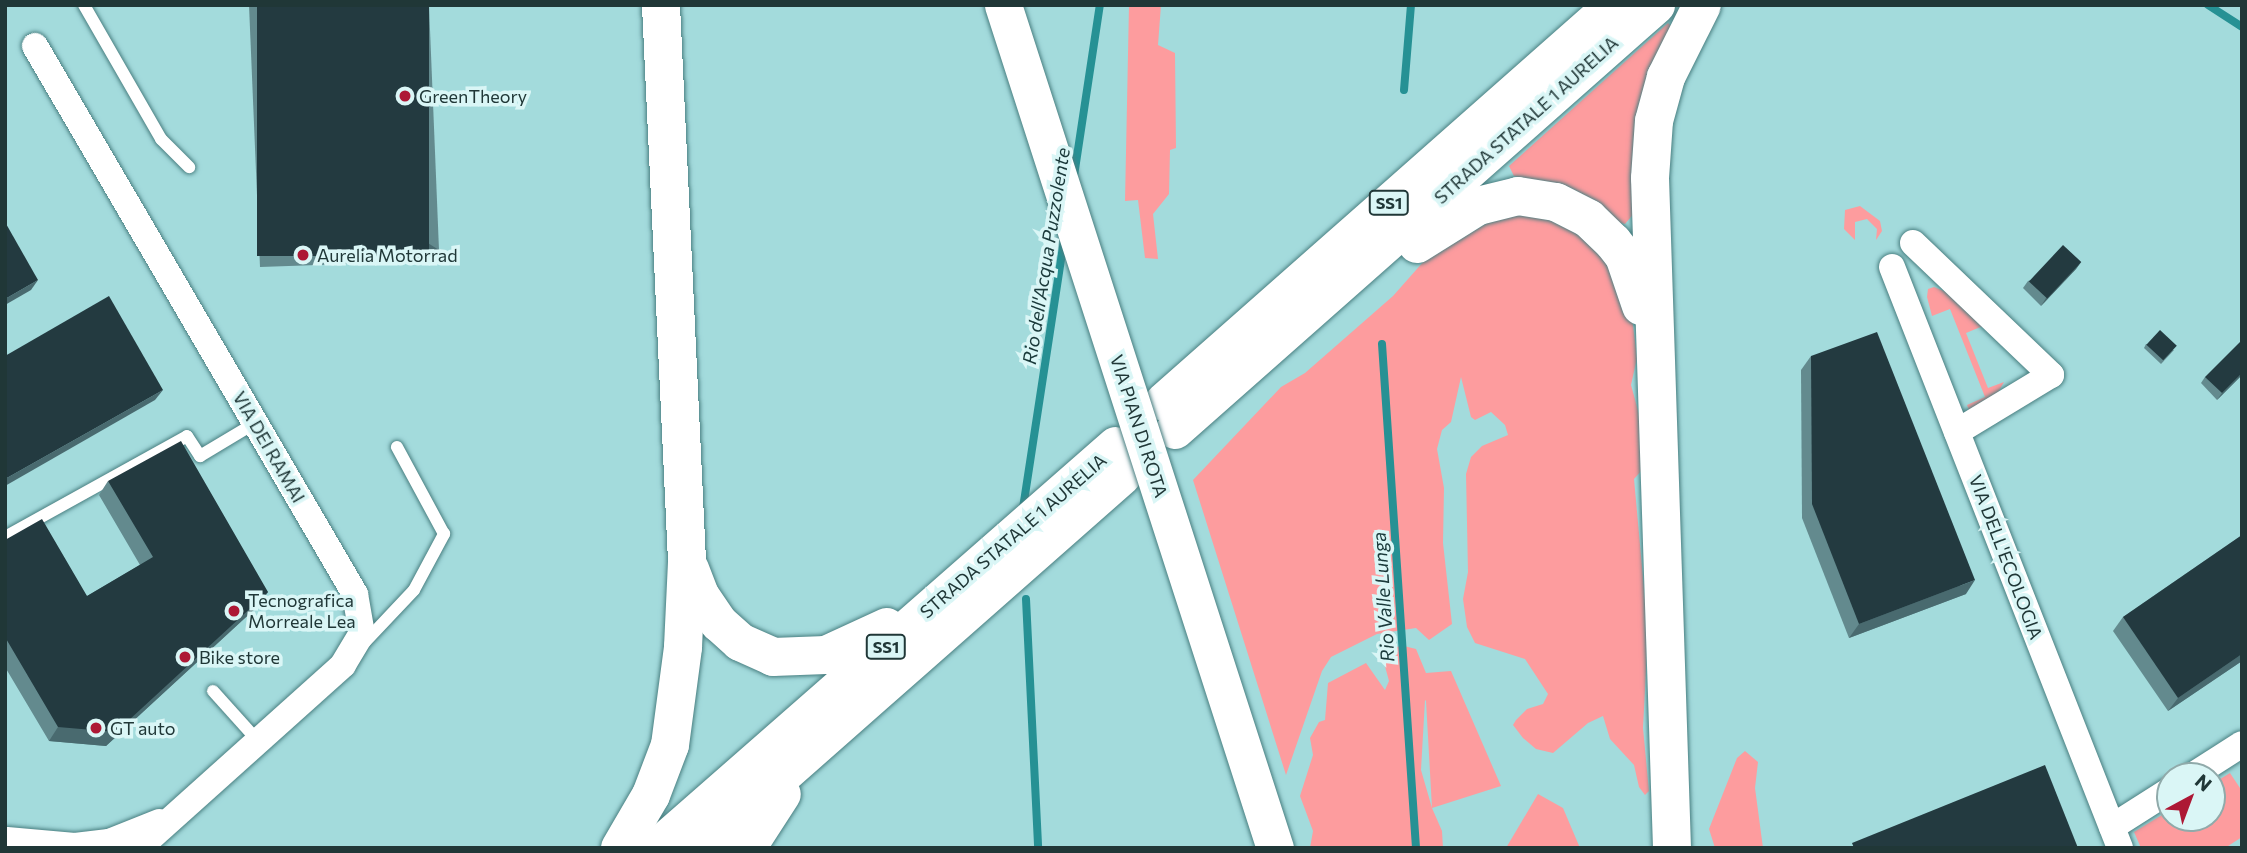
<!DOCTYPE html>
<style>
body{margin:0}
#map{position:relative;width:2247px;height:853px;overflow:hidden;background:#a3dbdc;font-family:Commissioner,sans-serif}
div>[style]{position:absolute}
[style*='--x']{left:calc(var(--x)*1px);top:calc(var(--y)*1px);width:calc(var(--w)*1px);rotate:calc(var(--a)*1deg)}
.green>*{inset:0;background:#fd9c9e}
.stream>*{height:8px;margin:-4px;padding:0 4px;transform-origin:4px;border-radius:4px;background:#269194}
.roads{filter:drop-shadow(0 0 2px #497f81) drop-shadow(0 0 2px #497f81)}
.service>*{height:12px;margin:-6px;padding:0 6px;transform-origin:6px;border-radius:6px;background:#fff}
.minor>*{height:26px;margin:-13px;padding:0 13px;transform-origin:13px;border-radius:13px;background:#fff}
.trunk>*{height:38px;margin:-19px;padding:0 19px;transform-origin:19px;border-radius:19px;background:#fff}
.bridges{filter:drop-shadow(0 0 2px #497f81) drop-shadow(0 0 2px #497f81)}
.secondary-bridge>*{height:37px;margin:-18.5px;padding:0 18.5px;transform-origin:18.5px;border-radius:18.5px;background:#fff}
.wall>*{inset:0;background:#638a8e}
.shaded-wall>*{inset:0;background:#496a6f;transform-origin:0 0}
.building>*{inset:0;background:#233a40;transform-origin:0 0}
.dots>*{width:19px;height:19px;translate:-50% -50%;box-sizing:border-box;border:4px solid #daf6f6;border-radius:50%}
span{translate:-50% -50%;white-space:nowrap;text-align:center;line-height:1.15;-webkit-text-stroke:7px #daf6f6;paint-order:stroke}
.shield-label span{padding:2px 5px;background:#daf6f6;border:2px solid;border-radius:5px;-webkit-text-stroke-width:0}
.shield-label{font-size:16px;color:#203737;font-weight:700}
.poi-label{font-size:18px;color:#203737}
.left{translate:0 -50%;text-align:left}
.street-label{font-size:18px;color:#203737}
.water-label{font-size:19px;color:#1a393a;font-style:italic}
.frame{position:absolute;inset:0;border:7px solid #203737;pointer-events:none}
.north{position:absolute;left:2156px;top:762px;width:70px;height:70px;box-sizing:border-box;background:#daf6f6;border:2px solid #90aaaa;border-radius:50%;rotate:41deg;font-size:19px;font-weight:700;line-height:28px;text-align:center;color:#203737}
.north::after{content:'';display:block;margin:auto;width:24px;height:32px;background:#ad1835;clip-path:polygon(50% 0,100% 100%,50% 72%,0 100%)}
</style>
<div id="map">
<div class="green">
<div style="clip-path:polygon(1129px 5px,1161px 5px,1158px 45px,1175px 53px,1176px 148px,1170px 150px,1169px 194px,1153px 214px,1158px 259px,1145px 258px,1138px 200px,1125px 201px)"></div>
<div style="clip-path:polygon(1668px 23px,1675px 29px,1636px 211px,1625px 224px,1612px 221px,1558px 186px,1514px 176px,1509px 166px)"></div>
<div style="clip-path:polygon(1860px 206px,1880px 221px,1882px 231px,1876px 240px,1877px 229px,1867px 219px,1855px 222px,1855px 240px,1844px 229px,1845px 210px)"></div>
<div style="clip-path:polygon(1507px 211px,1551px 214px,1592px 244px,1624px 283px,1630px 300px,1637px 358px,1631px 385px,1639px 414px,1642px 470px,1634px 479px,1648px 632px,1643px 728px,1649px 791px,1645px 795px,1639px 787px,1634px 765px,1610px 739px,1603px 716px,1588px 723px,1553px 753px,1536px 749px,1523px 738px,1513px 725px,1516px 720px,1527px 709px,1543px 704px,1548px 694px,1525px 659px,1475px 643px,1467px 627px,1463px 599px,1468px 572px,1466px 474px,1471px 457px,1482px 446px,1508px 435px,1505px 425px,1491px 412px,1475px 420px,1471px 417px,1461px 377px,1451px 422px,1442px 430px,1437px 449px,1444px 488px,1443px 543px,1452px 624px,1429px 640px,1416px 628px,1377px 634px,1331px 657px,1322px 671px,1286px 775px,1193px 480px,1281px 387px,1305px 373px,1393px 296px,1424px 261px)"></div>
<div style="clip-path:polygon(1934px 287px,1949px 293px,1983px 326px,1966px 333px,1988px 388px,2004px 382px,1996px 396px,1970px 412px,1967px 405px,1985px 397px,1950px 309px,1932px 316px,1927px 297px,1928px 289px)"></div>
<div style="clip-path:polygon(evenodd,1400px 645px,1416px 649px,1426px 673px,1451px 671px,1501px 786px,1432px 808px,1442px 831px,1443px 848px,1310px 848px,1313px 831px,1300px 796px,1313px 755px,1310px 738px,1319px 722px,1325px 720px,1328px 683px,1366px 663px,1385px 690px,1389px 681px,1383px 659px,1400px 645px,1425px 700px,1426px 701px,1432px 808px,1421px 770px,1425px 700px)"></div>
<div style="clip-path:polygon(1745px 751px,1758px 762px,1755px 788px,1763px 848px,1715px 848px,1709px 829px,1737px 758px)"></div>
<div style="clip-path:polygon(2230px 773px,2242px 791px,2242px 837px,2225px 848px,2141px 848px,2134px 832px,2170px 810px,2170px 818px,2212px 818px,2212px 784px)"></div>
<div style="clip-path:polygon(1538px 794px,1563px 808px,1580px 848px,1506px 848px)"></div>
</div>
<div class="stream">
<div style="--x:2208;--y:5;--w:40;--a:32.9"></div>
<div style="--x:1404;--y:90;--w:85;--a:-85.3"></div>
<div style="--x:1074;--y:176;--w:173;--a:-81.4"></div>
<div style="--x:1382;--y:344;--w:505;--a:86.14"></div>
<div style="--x:1023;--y:508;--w:270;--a:-81.3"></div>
<div style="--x:1026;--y:599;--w:249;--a:87.2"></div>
</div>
<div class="roads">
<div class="service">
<div style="--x:84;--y:5;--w:155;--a:60.1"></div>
<div style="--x:161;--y:139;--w:40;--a:45"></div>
<div style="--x:5;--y:537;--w:208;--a:-29"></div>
<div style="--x:187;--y:436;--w:24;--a:57"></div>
<div style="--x:200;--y:456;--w:64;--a:-31"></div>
<div style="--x:365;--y:642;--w:71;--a:-46.7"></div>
<div style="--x:414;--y:590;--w:64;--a:-61.8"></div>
<div style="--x:444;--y:534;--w:99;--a:-118.4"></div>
<div style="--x:213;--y:691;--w:69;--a:48"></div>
</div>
<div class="minor">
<div style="--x:35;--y:46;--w:635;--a:59.72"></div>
<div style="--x:355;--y:594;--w:40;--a:80"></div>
<div style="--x:362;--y:633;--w:37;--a:121"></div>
<div style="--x:343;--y:665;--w:274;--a:138.1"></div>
<div style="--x:1913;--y:243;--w:191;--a:43.7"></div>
<div style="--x:2051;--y:375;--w:110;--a:148.8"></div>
<div style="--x:1892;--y:267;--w:624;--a:68.57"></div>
<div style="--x:2192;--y:776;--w:59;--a:-32.6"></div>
<div style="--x:2112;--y:827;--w:69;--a:-32.5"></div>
<div style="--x:7;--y:840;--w:68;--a:5"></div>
<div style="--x:75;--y:846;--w:34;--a:-7"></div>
<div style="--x:109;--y:842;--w:54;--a:-21.8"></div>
</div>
<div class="trunk">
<div style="--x:1417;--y:244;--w:72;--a:-31.9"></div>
<div style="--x:1478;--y:206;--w:41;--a:-14"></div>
<div style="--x:1518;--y:196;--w:38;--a:9"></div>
<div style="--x:1556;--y:202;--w:37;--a:27"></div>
<div style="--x:1589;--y:219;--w:33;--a:44"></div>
<div style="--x:1613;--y:242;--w:18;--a:52"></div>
<div style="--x:1624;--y:256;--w:53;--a:71.2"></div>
<div style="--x:1164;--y:402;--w:600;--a:-41.42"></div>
<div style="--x:1175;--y:430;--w:642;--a:-41.46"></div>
<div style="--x:690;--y:569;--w:28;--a:69"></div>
<div style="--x:700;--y:595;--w:34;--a:56"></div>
<div style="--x:719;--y:623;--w:28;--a:42"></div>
<div style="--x:740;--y:642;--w:36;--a:24"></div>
<div style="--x:773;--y:657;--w:53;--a:-2.2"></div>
<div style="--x:826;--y:655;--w:67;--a:-24.7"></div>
<div style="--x:620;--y:848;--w:61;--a:-59.7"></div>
<div style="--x:651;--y:795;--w:53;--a:-69.2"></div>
<div style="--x:670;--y:745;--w:99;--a:-82.4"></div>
<div style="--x:683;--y:647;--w:86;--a:-87.3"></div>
<div style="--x:687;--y:561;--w:557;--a:-92.68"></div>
<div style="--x:657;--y:848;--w:610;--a:-41.21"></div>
<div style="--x:700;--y:848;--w:563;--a:-41.4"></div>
<div style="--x:747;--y:848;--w:64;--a:-57.1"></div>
<div style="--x:1672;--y:848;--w:670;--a:-91.88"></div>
<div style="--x:1650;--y:178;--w:57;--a:-86"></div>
<div style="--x:1654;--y:121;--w:46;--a:-74.7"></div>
<div style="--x:1666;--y:77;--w:80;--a:-63.4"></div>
</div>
</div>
<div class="bridges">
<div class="secondary-bridge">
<div style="--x:1003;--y:5;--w:886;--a:72.12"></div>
</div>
</div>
<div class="wall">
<div style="clip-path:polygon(249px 5px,429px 5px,439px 250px,432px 261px,260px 267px)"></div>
<div style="clip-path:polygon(2081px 262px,2076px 269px,2041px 306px,2023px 288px,2028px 281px)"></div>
<div style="clip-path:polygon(2146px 344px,2174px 350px,2161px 364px,2144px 348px)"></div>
<div style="clip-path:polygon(1811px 356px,1966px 594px,1849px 638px,1802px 518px,1801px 370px)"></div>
<div style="clip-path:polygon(2242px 375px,2217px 400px,2201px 383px,2205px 377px)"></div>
<div style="clip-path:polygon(108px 481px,268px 592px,258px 606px,106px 746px,49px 741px,5px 667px,5px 540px,87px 596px,140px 565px,99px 495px)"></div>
<div style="clip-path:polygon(2242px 535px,2242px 661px,2168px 711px,2113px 631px,2123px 617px)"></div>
</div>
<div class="shaded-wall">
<div style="left:439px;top:250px;width:13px;height:172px;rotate:122deg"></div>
<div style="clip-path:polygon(2081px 262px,2076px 269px,2041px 306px,2046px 298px)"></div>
<div style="clip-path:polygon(38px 280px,31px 290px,5px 305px,5px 299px)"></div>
<div style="clip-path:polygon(2242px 373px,2242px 375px,2217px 400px,2222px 393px)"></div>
<div style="clip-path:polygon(163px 390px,155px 400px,5px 486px,5px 479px)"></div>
<div style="clip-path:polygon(1975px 580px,1966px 594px,1849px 638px,1859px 624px)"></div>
<div style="clip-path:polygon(268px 592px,258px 606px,106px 746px,49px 741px,58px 727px)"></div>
<div style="clip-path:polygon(2242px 654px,2242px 661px,2168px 711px,2178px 698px)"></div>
</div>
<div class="building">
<div style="left:257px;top:5px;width:172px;height:251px"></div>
<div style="clip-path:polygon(5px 222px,38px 280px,5px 299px)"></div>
<div style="left:2063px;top:245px;width:25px;height:50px;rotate:43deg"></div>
<div style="clip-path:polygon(109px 296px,163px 390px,5px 479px,5px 356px)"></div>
<div style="left:2160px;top:330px;width:23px;height:20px;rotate:43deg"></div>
<div style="clip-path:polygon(1877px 332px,1975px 580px,1859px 624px,1812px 504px,1811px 356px)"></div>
<div style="clip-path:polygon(2241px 341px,2242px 373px,2222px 393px,2205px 377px)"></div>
<div style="clip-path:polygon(181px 441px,268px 592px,116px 732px,58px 727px,5px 637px,5px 540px,42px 519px,87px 596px,153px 557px,108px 481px)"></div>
<div style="clip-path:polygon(2242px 535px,2242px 654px,2178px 698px,2123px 617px)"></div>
<div style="clip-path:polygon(2045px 765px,2078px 848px,1854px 848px,1852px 843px)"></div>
</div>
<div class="dots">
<div style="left:405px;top:96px;background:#ad1835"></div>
<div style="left:303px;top:255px;background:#ad1835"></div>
<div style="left:234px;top:611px;background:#ad1835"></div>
<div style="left:185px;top:657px;background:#ad1835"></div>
<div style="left:96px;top:728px;background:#ad1835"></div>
</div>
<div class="shield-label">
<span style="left:1389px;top:203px">SS1</span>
<span style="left:886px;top:647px">SS1</span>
</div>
<div class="poi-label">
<span class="left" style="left:419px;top:96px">GreenTheory</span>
<span class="left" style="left:317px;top:255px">Aurelia Motorrad</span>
<span class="left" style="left:248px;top:611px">Tecnografica<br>Morreale Lea</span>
<span class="left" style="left:199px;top:657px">Bike store</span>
<span class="left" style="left:110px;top:728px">GT auto</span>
</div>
<div class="street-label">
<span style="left:1526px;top:120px;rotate:-42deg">STRADA STATALE 1 AURELIA</span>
<span style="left:1139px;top:426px;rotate:72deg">VIA PIAN DI ROTA</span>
<span style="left:269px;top:447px;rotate:60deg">VIA DEI RAMAI</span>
<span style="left:1013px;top:536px;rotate:-41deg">STRADA STATALE 1 AURELIA</span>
<span style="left:2006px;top:557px;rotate:69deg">VIA DELL'ECOLOGIA</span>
</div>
<div class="water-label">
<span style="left:1046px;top:256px;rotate:-81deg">Rio dell'Acqua Puzzolente</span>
<span style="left:1383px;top:597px;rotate:-94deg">Rio Valle Lunga</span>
</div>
<div class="frame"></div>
<div class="north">N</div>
</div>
